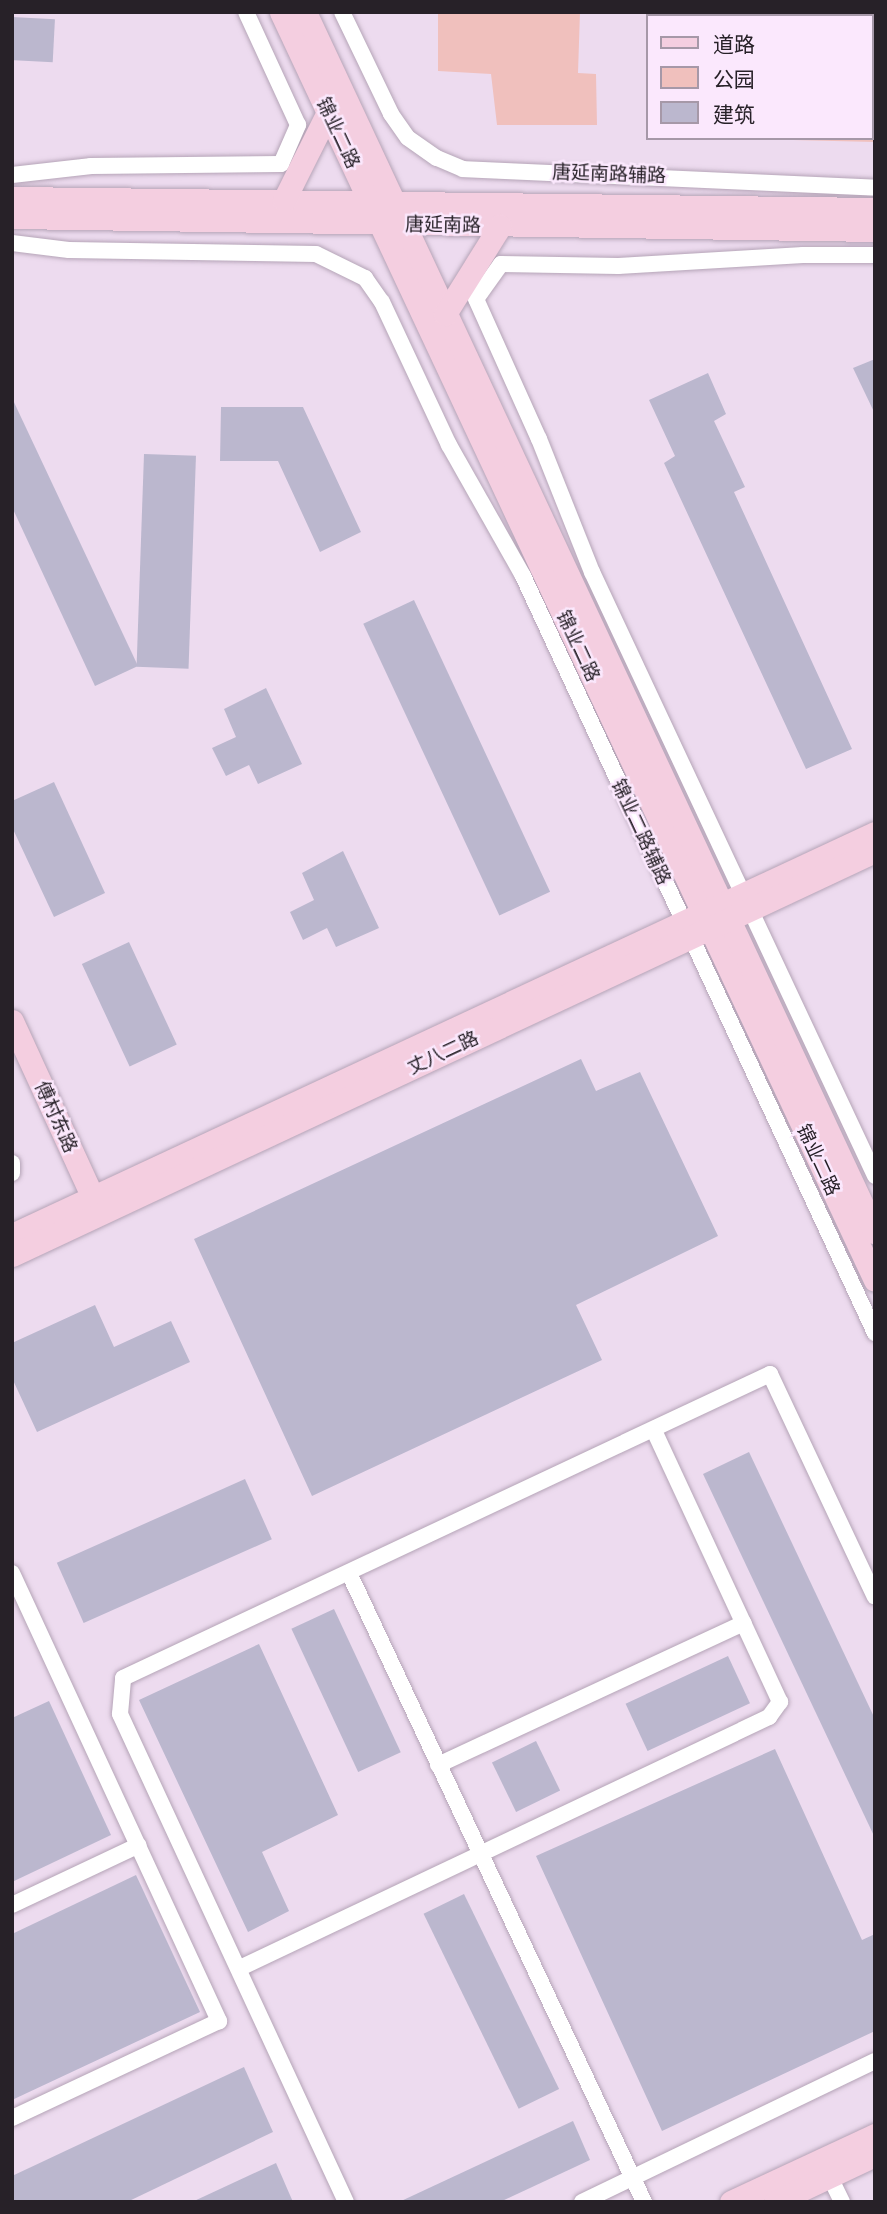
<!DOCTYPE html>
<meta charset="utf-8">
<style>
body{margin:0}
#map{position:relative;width:887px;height:2214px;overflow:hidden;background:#eddbef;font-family:Roboto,"Noto Sans SC",sans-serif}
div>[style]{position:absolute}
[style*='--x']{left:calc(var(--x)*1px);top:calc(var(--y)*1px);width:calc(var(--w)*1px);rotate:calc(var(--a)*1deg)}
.green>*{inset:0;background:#f0c0bd}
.building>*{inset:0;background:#bbb7ce;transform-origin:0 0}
.roads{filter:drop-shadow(0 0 2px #b5a4b7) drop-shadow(0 0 2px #b5a4b7)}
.street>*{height:16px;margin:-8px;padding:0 8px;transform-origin:8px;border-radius:8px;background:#fff}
.secondary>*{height:23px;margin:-11.5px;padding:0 11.5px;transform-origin:11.5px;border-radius:11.5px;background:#f4cee0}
span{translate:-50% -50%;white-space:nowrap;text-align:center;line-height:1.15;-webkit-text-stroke:5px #fbe8fd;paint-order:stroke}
.street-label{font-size:19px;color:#272128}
.frame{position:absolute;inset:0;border:14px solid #272128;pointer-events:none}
.legend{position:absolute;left:646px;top:14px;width:228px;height:126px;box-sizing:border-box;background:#fbe8fd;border:2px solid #a698a8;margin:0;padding:9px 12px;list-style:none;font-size:21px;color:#272128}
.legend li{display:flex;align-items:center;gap:14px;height:35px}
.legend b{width:35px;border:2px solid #a698a8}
</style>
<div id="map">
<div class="green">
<div style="clip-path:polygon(438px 12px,580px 12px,578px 73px,596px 74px,597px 125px,497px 125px,491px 74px,438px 71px)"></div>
<div style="clip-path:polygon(717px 12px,875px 12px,875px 142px,715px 138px,871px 138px,871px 16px)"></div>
</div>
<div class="building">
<div style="left:12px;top:17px;width:43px;height:43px;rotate:3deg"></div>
<div style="clip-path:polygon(875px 359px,875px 414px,853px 368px)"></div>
<div style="clip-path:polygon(708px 373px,726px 414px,714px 421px,745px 487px,734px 492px,852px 749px,806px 769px,664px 463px,675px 456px,649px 400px)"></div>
<div style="clip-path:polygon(12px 398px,138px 666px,95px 686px,12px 507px)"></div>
<div style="clip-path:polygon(221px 407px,303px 407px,361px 532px,320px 552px,278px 461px,220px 461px)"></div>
<div style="left:144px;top:454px;width:52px;height:213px;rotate:2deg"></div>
<div style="left:414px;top:600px;width:322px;height:56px;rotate:65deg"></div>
<div style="clip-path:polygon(266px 688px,302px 764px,258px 784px,249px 765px,226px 776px,212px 748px,236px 737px,224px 709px)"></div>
<div style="clip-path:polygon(54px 782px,105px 893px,54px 917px,12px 827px,12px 801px)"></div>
<div style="clip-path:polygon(343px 851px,379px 928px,336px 947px,327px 928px,303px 940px,290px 912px,314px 900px,302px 873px)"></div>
<div style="left:129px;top:942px;width:113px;height:52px;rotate:65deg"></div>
<div style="clip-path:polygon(581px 1059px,596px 1091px,640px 1072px,718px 1236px,576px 1305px,602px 1360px,312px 1496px,194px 1239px)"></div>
<div style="clip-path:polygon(95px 1305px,114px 1347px,171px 1321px,190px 1362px,37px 1432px,12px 1378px,12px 1343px)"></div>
<div style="clip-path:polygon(749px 1452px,875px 1719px,875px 1838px,703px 1474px)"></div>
<div style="left:245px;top:1479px;width:66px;height:206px;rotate:66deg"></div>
<div style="left:334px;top:1609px;width:158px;height:47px;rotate:65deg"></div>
<div style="clip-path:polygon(259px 1644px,338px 1815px,262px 1852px,289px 1911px,248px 1932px,139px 1700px)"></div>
<div style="left:728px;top:1656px;width:52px;height:113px;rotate:65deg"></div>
<div style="clip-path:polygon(49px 1701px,111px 1835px,12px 1882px,12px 1718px)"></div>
<div style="left:536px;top:1741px;width:55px;height:49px;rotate:64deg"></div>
<div style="clip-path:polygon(775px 1749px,862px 1940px,875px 1934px,875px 2031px,662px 2131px,536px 1856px)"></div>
<div style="clip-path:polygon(136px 1875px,200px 2012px,12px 2100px,12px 1934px)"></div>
<div style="left:464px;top:1894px;width:217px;height:45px;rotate:64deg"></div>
<div style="clip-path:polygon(244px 2067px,273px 2132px,127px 2202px,12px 2202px,12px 2176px)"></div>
<div style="clip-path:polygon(573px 2121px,590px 2160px,500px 2202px,399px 2202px)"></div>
<div style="clip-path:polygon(276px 2163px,293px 2202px,192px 2202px)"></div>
</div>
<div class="roads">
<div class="street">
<div style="--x:342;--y:12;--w:113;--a:64.3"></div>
<div style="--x:391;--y:114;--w:29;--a:55"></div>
<div style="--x:408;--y:138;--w:35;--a:35"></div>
<div style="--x:437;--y:158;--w:28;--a:23"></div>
<div style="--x:463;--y:169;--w:412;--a:2.6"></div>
<div style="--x:12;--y:175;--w:80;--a:-6.5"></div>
<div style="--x:91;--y:166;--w:190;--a:-0.6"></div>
<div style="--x:281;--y:164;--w:43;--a:-66.4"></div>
<div style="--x:298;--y:125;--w:124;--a:-114.7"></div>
<div style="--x:12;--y:243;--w:57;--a:7"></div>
<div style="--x:69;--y:250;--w:247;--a:0.9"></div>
<div style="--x:316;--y:254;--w:55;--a:26.1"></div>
<div style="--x:365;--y:278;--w:29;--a:55"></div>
<div style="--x:382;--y:302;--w:158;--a:64.9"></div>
<div style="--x:449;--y:445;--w:150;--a:60.5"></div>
<div style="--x:523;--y:576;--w:835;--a:65.06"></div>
<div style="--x:875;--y:255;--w:72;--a:180"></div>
<div style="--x:803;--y:255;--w:185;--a:176.6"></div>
<div style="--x:618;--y:266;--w:117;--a:-179"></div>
<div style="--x:501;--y:264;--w:43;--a:125.5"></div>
<div style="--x:476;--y:299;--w:154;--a:65.8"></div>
<div style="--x:539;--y:439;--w:143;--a:68.3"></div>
<div style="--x:592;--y:572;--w:667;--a:64.89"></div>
<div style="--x:12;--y:1163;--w:10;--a:90"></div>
<div style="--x:12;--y:1573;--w:494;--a:65.2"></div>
<div style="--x:219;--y:2021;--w:229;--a:154.9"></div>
<div style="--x:349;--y:1573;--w:695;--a:64.87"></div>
<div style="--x:438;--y:1765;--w:337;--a:-24.9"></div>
<div style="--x:12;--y:1905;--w:140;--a:-25.3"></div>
<div style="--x:240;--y:1968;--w:586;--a:-25.38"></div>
<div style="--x:769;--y:1717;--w:19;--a:-54"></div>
<div style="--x:780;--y:1702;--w:300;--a:-114.9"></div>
<div style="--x:826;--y:2169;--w:37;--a:64"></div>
<div style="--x:346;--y:2202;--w:538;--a:-114.85"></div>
<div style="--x:120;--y:1714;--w:36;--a:-85"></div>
<div style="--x:123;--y:1678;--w:715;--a:-25.17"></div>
<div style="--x:770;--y:1374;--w:246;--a:64.8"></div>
<div style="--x:582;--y:2202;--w:325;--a:-25.7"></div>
</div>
<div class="secondary">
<div style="--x:281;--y:12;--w:1400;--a:64.9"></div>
<div style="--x:305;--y:12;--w:1347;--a:64.96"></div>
<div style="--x:12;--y:198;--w:863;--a:0.73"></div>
<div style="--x:284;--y:200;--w:98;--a:-63.4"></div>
<div style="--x:12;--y:217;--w:863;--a:0.86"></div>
<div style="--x:445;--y:314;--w:104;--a:-58"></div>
<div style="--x:12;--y:1021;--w:209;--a:65.4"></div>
<div style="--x:12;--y:1235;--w:952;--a:-24.98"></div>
<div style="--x:12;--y:1255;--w:953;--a:-25.09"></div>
<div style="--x:731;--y:2202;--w:159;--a:-25"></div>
<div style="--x:775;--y:2202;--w:110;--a:-25.2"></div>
</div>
</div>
<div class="street-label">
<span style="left:338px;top:133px;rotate:65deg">锦业二路</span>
<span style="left:609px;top:174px;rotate:2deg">唐延南路辅路</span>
<span style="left:443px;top:225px;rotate:1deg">唐延南路</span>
<span style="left:578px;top:646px;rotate:65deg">锦业二路</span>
<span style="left:641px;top:832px;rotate:65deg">锦业二路辅路</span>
<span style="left:443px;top:1053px;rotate:-25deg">丈八二路</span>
<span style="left:56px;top:1117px;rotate:66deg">傅村东路</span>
<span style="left:818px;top:1160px;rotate:65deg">锦业二路</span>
</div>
<div class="frame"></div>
<ul class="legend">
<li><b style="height:9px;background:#f4cee0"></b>道路</li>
<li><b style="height:19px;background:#f0c0bd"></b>公园</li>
<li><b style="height:19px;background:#bbb7ce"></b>建筑</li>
</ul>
</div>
